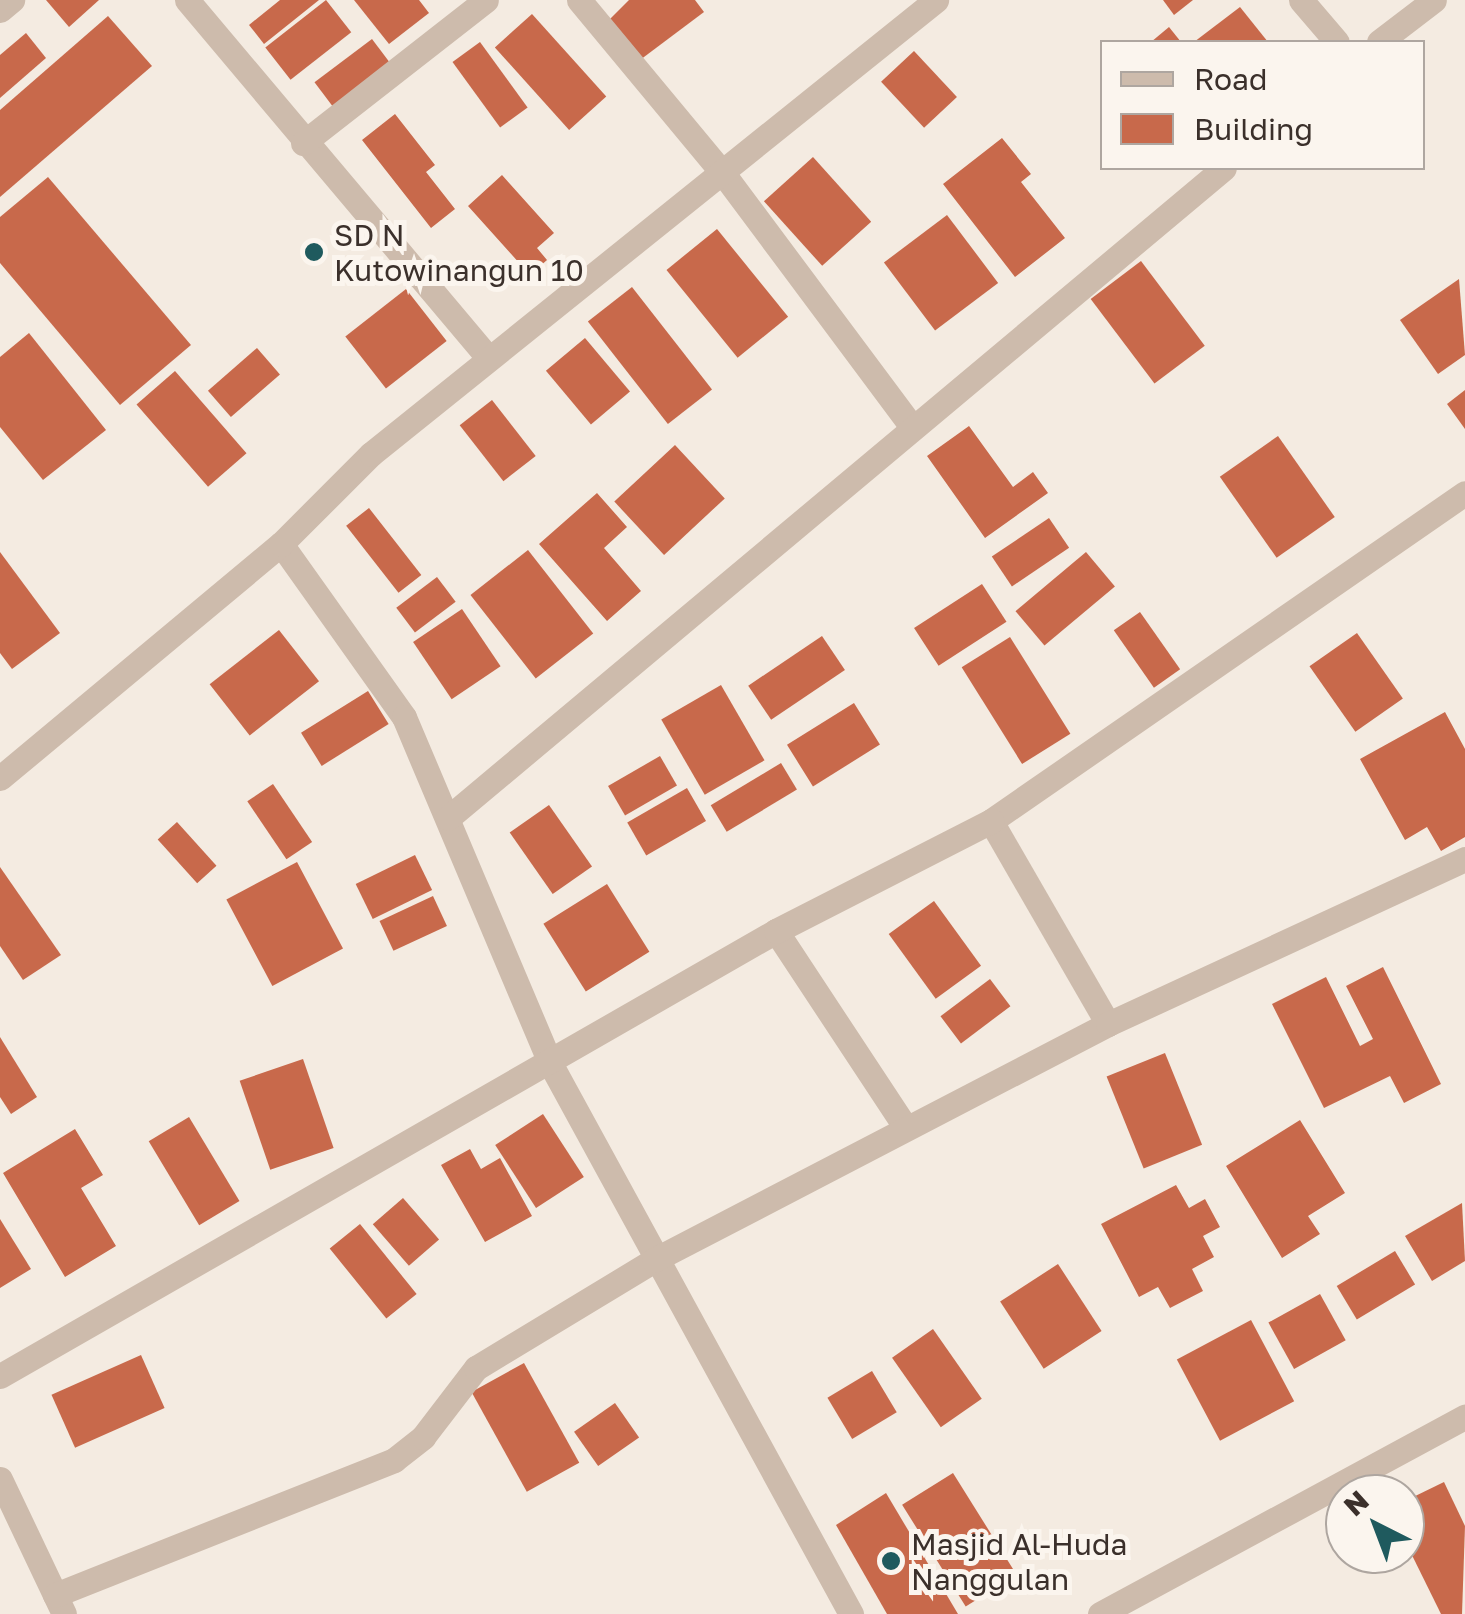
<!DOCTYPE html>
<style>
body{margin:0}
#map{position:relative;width:1465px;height:1614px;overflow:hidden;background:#f4ebe1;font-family:"Golos Text",sans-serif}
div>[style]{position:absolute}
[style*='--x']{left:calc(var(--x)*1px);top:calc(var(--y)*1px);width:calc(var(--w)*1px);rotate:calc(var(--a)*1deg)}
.building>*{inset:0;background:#c8694b;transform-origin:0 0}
.minor>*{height:25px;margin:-12.5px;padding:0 12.5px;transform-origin:12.5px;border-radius:12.5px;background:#cdbbac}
.tertiary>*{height:25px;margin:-12.5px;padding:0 12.5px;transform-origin:12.5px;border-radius:12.5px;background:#cdbbac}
.dots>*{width:28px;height:28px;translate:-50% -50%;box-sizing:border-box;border:5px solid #fbf5ee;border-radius:50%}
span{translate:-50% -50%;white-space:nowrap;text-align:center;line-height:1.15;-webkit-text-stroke:10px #fbf5ee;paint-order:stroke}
.poi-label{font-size:30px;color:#3b302b}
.left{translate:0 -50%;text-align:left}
.legend{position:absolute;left:1100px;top:40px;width:325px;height:130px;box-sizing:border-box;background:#fbf5ee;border:2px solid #aea6a0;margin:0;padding:12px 18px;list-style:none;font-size:30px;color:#3b302b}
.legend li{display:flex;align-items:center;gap:20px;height:50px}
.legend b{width:50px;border:2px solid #aea6a0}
.north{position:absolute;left:1325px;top:1474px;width:100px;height:100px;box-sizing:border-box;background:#fbf5ee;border:2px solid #aea6a0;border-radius:50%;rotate:318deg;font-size:28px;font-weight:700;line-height:40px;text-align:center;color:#3b302b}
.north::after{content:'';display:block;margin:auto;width:35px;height:45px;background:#1f5a5e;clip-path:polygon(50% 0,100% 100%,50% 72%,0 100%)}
</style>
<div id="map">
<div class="building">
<div style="clip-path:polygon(46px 0,99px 0,69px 27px)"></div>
<div style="clip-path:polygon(280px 0,319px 0,264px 44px,249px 25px)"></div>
<div style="left:326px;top:0;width:41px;height:77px;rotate:52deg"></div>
<div style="clip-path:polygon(354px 0,419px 0,429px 13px,389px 44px)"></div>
<div style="clip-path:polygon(629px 0,695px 0,704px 12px,640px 60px,610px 19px)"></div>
<div style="clip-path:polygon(1163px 0,1193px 0,1174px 15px)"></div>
<div style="clip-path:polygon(1240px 7px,1268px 42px,1194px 42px)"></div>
<div style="left:532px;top:14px;width:111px;height:50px;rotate:48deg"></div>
<div style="clip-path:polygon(108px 16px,152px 66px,0 197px,0 110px)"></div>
<div style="clip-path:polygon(1169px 27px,1181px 42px,1151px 42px)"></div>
<div style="clip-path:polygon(26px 33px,46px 58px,0 98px,0 55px)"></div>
<div style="left:372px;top:39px;width:31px;height:72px;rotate:53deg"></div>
<div style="left:480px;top:42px;width:81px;height:34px;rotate:54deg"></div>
<div style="left:914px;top:51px;width:63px;height:45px;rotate:47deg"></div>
<div style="clip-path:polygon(395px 114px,435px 165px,426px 172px,455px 209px,431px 228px,362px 140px)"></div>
<div style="clip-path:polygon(1002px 138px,1031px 174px,1021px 182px,1065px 238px,1015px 277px,943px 184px)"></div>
<div style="left:813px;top:157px;width:87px;height:66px;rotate:48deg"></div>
<div style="clip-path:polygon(502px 175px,554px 233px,537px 248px,547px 260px,530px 275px,468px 206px)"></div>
<div style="clip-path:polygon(48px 177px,191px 345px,120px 405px,0 263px,0 217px)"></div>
<div style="left:947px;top:215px;width:85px;height:79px;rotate:53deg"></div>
<div style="left:717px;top:229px;width:113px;height:65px;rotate:51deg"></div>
<div style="left:1141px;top:261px;width:106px;height:63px;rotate:53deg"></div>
<div style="clip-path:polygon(1459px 279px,1465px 355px,1438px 374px,1400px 320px)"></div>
<div style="left:632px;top:287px;width:130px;height:56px;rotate:52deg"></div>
<div style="left:406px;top:289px;width:66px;height:77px;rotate:52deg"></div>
<div style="clip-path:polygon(29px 333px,106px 430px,43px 480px,0 427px,0 357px)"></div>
<div style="left:585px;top:338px;width:70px;height:51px;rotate:50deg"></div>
<div style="left:257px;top:348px;width:35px;height:65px;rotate:49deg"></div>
<div style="left:175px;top:371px;width:109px;height:51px;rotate:49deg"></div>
<div style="clip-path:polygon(1465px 390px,1465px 429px,1447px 404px)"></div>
<div style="left:492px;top:400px;width:71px;height:41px;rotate:52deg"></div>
<div style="clip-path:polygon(969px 426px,1013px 487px,1033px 472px,1048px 493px,985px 538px,927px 456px)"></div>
<div style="left:1278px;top:436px;width:99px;height:71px;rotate:55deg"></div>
<div style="left:675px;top:445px;width:73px;height:83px;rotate:47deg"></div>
<div style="clip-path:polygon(597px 493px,627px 527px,604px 548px,641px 591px,607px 621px,539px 544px)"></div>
<div style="left:369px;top:508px;width:85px;height:29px;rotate:52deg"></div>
<div style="left:1049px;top:518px;width:36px;height:69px;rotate:56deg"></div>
<div style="left:528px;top:550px;width:106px;height:73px;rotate:52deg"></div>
<div style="clip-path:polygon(0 552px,60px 633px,12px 669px,0 653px)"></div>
<div style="left:1086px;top:552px;width:45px;height:92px;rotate:50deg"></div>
<div style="left:437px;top:577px;width:31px;height:51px;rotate:53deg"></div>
<div style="left:982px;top:584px;width:45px;height:81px;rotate:57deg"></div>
<div style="left:462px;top:609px;width:69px;height:59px;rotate:56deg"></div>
<div style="left:1140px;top:612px;width:70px;height:32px;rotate:55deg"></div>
<div style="left:279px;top:630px;width:65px;height:88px;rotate:52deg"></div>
<div style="left:1357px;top:633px;width:80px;height:58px;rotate:55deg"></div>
<div style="left:822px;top:636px;width:41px;height:89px;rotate:56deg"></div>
<div style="left:1010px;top:637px;width:114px;height:57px;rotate:58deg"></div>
<div style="left:721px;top:685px;width:87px;height:69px;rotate:60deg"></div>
<div style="left:368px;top:691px;width:39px;height:79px;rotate:58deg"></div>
<div style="left:854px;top:703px;width:49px;height:79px;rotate:58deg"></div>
<div style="clip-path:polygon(1445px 712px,1465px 749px,1465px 837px,1441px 851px,1427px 827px,1405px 840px,1360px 759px)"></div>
<div style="left:660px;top:756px;width:34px;height:60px;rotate:60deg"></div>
<div style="left:781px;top:763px;width:31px;height:82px;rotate:59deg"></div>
<div style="left:273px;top:784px;width:70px;height:31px;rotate:56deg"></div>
<div style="left:687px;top:788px;width:38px;height:69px;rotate:60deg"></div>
<div style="left:549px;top:805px;width:75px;height:48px;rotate:55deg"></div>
<div style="left:177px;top:822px;width:59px;height:26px;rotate:48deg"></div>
<div style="left:415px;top:855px;width:39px;height:66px;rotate:64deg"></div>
<div style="left:297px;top:862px;width:98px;height:80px;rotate:62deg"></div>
<div style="clip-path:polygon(0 867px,61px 955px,23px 980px,0 946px)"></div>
<div style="left:607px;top:884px;width:80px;height:75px;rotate:58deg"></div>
<div style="left:433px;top:896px;width:33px;height:59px;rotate:65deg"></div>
<div style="left:934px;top:901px;width:80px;height:56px;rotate:54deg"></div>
<div style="clip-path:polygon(1383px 967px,1441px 1084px,1404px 1103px,1390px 1076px,1324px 1108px,1272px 1004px,1326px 977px,1360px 1046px,1373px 1039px,1346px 986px)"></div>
<div style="left:990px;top:979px;width:34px;height:62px;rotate:53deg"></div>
<div style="clip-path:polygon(0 1037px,37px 1097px,11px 1114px,0 1097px)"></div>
<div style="left:1165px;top:1053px;width:99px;height:63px;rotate:68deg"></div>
<div style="left:303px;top:1059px;width:94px;height:67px;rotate:71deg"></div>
<div style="left:543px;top:1114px;width:75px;height:57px;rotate:57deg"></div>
<div style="left:189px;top:1117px;width:98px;height:47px;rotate:59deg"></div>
<div style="clip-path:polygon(1300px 1120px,1345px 1193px,1308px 1216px,1320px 1234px,1282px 1258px,1226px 1166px)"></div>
<div style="clip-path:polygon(75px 1129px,103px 1175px,81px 1188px,116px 1246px,65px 1277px,3px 1173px)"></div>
<div style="clip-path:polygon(470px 1149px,481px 1169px,500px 1158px,532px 1216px,485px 1242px,441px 1165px)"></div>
<div style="clip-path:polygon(1176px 1185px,1189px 1208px,1205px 1199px,1220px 1227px,1203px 1236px,1214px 1257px,1192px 1269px,1203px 1291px,1170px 1308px,1158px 1287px,1139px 1297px,1101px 1224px)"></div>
<div style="left:403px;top:1198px;width:55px;height:40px;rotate:49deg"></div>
<div style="clip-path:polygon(1462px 1203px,1465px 1261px,1432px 1281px,1405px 1236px)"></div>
<div style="clip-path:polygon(0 1219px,31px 1269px,0 1288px)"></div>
<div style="left:360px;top:1224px;width:90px;height:39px;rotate:51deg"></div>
<div style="left:1395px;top:1251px;width:39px;height:68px;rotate:59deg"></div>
<div style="left:1058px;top:1264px;width:80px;height:69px;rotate:57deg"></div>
<div style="left:1320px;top:1294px;width:53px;height:59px;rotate:61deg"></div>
<div style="left:1251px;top:1320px;width:92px;height:84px;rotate:62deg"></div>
<div style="left:933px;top:1329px;width:85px;height:50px;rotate:55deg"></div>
<div style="left:141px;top:1355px;width:58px;height:98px;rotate:66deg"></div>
<div style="left:524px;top:1363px;width:114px;height:60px;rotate:61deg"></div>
<div style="left:872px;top:1371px;width:48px;height:52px;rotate:59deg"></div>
<div style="left:615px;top:1403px;width:42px;height:50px;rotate:55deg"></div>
<div style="left:953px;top:1473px;width:120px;height:60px;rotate:58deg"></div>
<div style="clip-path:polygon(1444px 1482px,1465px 1526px,1462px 1614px,1441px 1614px,1405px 1541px,1405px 1501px)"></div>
<div style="clip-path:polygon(886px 1493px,958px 1614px,887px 1614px,836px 1525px)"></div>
</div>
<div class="minor">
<div style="--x:187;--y:0;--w:468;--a:49.9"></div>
<div style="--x:579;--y:0;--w:229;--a:50.3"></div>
<div style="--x:725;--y:176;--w:309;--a:53.3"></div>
<div style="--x:1301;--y:0;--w:55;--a:49.4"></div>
<div style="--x:0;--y:10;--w:16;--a:-40"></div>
<div style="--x:1379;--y:42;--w:69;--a:-37.4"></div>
<div style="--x:303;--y:143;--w:232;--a:-38"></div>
<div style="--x:281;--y:544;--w:212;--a:54.6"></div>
<div style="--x:404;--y:717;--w:376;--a:67.1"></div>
<div style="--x:550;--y:1063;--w:628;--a:61.35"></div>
<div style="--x:0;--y:778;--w:366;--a:-39.8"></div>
<div style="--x:281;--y:544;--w:127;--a:-45"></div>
<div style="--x:371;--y:454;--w:725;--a:-38.78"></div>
<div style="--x:448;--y:818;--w:1012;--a:-39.95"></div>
<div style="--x:776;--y:931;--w:232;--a:56.6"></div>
<div style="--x:1108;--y:1024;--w:234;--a:-120"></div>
<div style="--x:991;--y:821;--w:576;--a:-34.68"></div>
<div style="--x:0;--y:1376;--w:895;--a:-29.83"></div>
<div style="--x:776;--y:931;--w:242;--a:-27.1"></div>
<div style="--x:0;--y:1479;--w:149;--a:64.6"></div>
<div style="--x:55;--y:1595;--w:365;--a:-21.7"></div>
<div style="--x:394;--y:1460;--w:37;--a:-38"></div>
<div style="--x:423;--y:1437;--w:87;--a:-52.5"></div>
<div style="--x:476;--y:1368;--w:208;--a:-31.2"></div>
<div style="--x:654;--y:1260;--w:512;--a:-27.47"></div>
<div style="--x:1108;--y:1024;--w:393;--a:-24.8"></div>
</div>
<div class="tertiary">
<div style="--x:1100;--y:1614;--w:415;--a:-28.4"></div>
</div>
<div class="dots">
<div style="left:314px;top:252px;background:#1f5a5e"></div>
<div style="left:891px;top:1561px;background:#1f5a5e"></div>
</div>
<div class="poi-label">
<span class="left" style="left:334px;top:252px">SD N<br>Kutowinangun 10</span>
<span class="left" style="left:911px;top:1561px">Masjid Al-Huda<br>Nanggulan</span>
</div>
<ul class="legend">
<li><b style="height:12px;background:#cdbbac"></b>Road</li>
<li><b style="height:28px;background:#c8694b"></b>Building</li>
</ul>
<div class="north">N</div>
</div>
